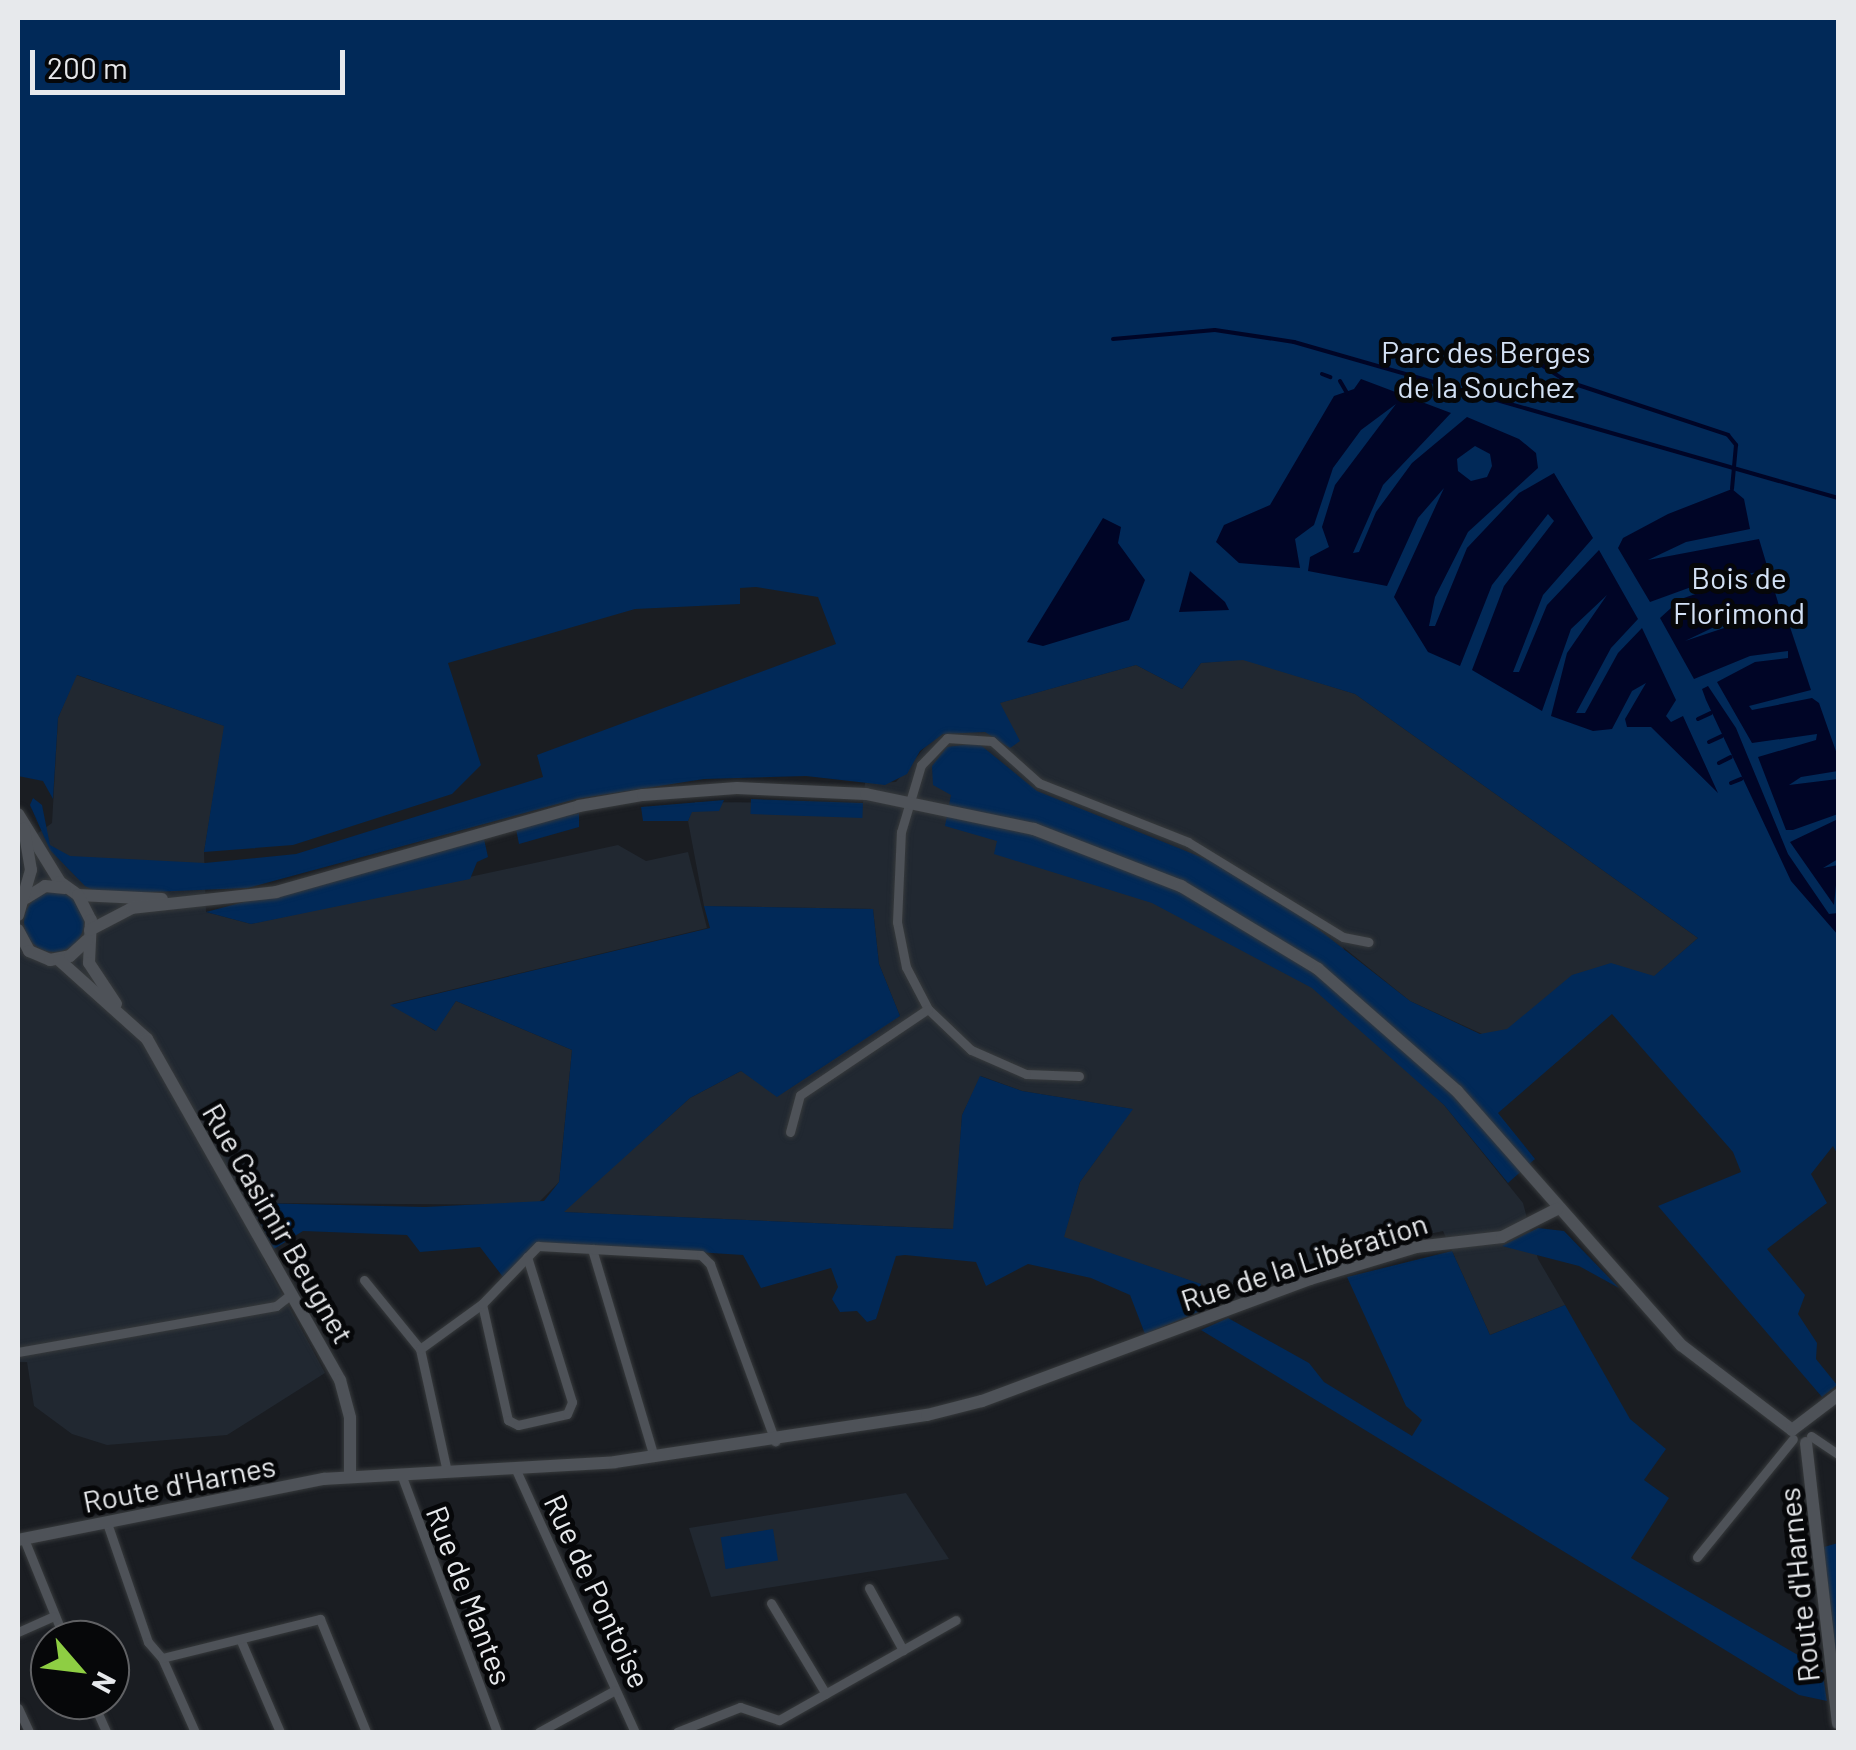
<!DOCTYPE html>
<meta charset="utf-8">
<style>
body{margin:0}
#map{position:relative;width:1856px;height:1750px;overflow:hidden;background:#1a1d22;font-family:Barlow,sans-serif}
div>[style]{position:absolute}
[style*='--x']{left:calc(var(--x)*1px);top:calc(var(--y)*1px);width:calc(var(--w)*1px);rotate:calc(var(--a)*1deg)}
.built>*{inset:0;background:#212831}
.green>*{inset:0;background:#012958;transform-origin:0 0}
.round{border-radius:50%}
.water>*{inset:0;background:#000526}
.stream>*{height:4px;margin:-2px;padding:0 2px;transform-origin:2px;border-radius:2px;background:#000526}
.roads{filter:drop-shadow(0 0 2px #373a3c) drop-shadow(0 0 2px #373a3c)}
.street>*{height:9px;margin:-4.5px;padding:0 4.5px;transform-origin:4.5px;border-radius:4.5px;background:#4e5258}
.secondary>*{height:12px;margin:-6px;padding:0 6px;transform-origin:6px;border-radius:6px;background:#4e5258}
span{translate:-50% -50%;white-space:nowrap;text-align:center;line-height:1.15;-webkit-text-stroke:10px #060709;paint-order:stroke}
.park-label{font-size:30px;color:#d3e1f5}
.street-label{font-size:30px;color:#e7e9ec}
.frame{position:absolute;inset:0;border:20px solid #e7e9ec;pointer-events:none}
.north{position:absolute;left:30px;top:1620px;width:100px;height:100px;box-sizing:border-box;background:#060709;border:2px solid #606164;border-radius:50%;rotate:118deg;font-size:28px;font-weight:700;line-height:40px;text-align:center;color:#e7e9ec}
.north::after{content:'';display:block;margin:auto;width:35px;height:45px;background:#8ece43;clip-path:polygon(50% 0,100% 100%,50% 72%,0 100%)}
.scale{position:absolute;left:30px;top:50px;width:315px;height:45px;box-sizing:border-box;border:5px solid #e7e9ec;border-top:0;padding-left:12px;font-size:30px;line-height:35px;white-space:nowrap;color:#e7e9ec;-webkit-text-stroke:8px #060709;paint-order:stroke}
</style>
<div id="map">
<div class="built">
<div style="clip-path:polygon(1243px 659px,1355px 694px,1698px 938px,1552px 1066px,1410px 1001px,1343px 947px,1392px 1054px,1444px 1105px,1523px 1203px,1538px 1259px,1565px 1305px,1490px 1335px,1443px 1231px,1369px 1247px,1233px 1295px,1063px 1238px,1080px 1182px,1132px 1109px,1022px 1091px,981px 1076px,962px 1115px,954px 1229px,562px 1212px,690px 1098px,741px 1071px,752px 1076px,900px 1016px,879px 964px,873px 909px,704px 906px,688px 821px,695px 802px,863px 803px,865px 783px,896px 782px,929px 742px,999px 703px,1136px 665px,1182px 689px,1201px 663px)"></div>
<div style="clip-path:polygon(76px 675px,225px 726px,204px 852px,206px 912px,251px 924px,618px 845px,646px 861px,688px 852px,707px 928px,392px 1004px,435px 1031px,456px 1001px,572px 1050px,559px 1182px,536px 1205px,250px 1203px,274px 1249px,263px 1258px,325px 1373px,227px 1435px,107px 1445px,72px 1434px,34px 1406px,27px 1362px,18px 1362px,18px 848px,52px 823px,58px 718px)"></div>
<div style="clip-path:polygon(906px 1493px,949px 1559px,711px 1597px,689px 1528px)"></div>
</div>
<div class="green">
<div style="clip-path:polygon(20px 18px,1838px 18px,1838px 1155px,1833px 1146px,1811px 1174px,1827px 1203px,1767px 1249px,1805px 1295px,1798px 1314px,1817px 1343px,1816px 1359px,1837px 1385px,1822px 1397px,1658px 1206px,1741px 1172px,1733px 1152px,1612px 1014px,1498px 1113px,1535px 1159px,1508px 1183px,1444px 1105px,1312px 988px,1152px 903px,994px 854px,997px 841px,945px 826px,951px 795px,933px 785px,932px 766px,947px 747px,978px 743px,1037px 791px,1218px 864px,1304px 918px,1410px 1001px,1480px 1034px,1507px 1029px,1572px 975px,1611px 963px,1654px 976px,1698px 938px,1355px 694px,1243px 660px,1201px 663px,1182px 689px,1136px 665px,1000px 703px,1020px 741px,1010px 748px,985px 732px,943px 734px,920px 751px,907px 774px,885px 785px,806px 776px,704px 779px,576px 799px,248px 888px,101px 894px,85px 886px,50px 850px,30px 805px,33px 798px,42px 805px,50px 845px,70px 856px,205px 863px,296px 854px,543px 777px,537px 755px,836px 644px,818px 597px,756px 587px,740px 588px,740px 604px,635px 609px,448px 663px,481px 765px,452px 794px,293px 845px,204px 852px,224px 726px,77px 675px,58px 718px,53px 799px,43px 781px,18px 776px)"></div>
<div style="left:751px;top:799px;width:112px;height:15px;rotate:2deg"></div>
<div style="clip-path:polygon(724px 800px,719px 811px,692px 812px,688px 821px,643px 821px,641px 807px)"></div>
<div style="clip-path:polygon(579px 813px,579px 827px,519px 844px,516px 829px)"></div>
<div style="clip-path:polygon(484px 839px,488px 857px,477px 862px,470px 879px,251px 924px,206px 912px)"></div>
<div class="round" style="left:24px;top:892px;width:60px;height:60px"></div>
<div style="clip-path:polygon(704px 906px,873px 909px,879px 964px,900px 1016px,777px 1097px,741px 1071px,690px 1098px,564px 1212px,953px 1229px,962px 1115px,980px 1076px,1022px 1091px,1133px 1109px,1080px 1182px,1064px 1237px,1201px 1284px,1198px 1292px,1213px 1306px,1145px 1334px,1130px 1295px,1091px 1278px,1028px 1264px,986px 1286px,976px 1262px,905px 1255px,896px 1256px,876px 1319px,867px 1322px,857px 1311px,840px 1312px,832px 1299px,838px 1287px,831px 1268px,761px 1288px,743px 1255px,539px 1242px,503px 1277px,480px 1247px,420px 1252px,407px 1235px,303px 1231px,274px 1249px,250px 1203px,425px 1207px,544px 1201px,559px 1182px,572px 1050px,456px 1001px,436px 1031px,390px 1005px,710px 928px)"></div>
<div style="clip-path:polygon(1538px 1228px,1564px 1231px,1619px 1288px,1579px 1266px,1502px 1246px)"></div>
<div style="clip-path:polygon(1452px 1251px,1490px 1335px,1565px 1305px,1630px 1419px,1666px 1449px,1644px 1480px,1669px 1498px,1631px 1558px,1822px 1669px,1827px 1701px,1799px 1695px,1201px 1330px,1228px 1318px,1309px 1363px,1324px 1382px,1412px 1436px,1422px 1420px,1406px 1406px,1347px 1277px)"></div>
<div style="left:773px;top:1529px;width:32px;height:53px;rotate:81deg"></div>
<div style="clip-path:polygon(1838px 1543px,1838px 1674px,1824px 1547px)"></div>
</div>
<div class="water">
<div style="clip-path:polygon(evenodd,1361px 379px,1451px 413px,1383px 485px,1353px 553px,1359px 552px,1376px 512px,1412px 463px,1467px 417px,1519px 439px,1536px 453px,1538px 468px,1468px 532px,1435px 597px,1429px 626px,1435px 626px,1467px 548px,1519px 493px,1554px 473px,1593px 538px,1543px 595px,1513px 672px,1519px 672px,1547px 605px,1599px 550px,1638px 619px,1611px 648px,1576px 713px,1585px 713px,1618px 653px,1642px 628px,1676px 700px,1666px 716px,1671px 722px,1683px 716px,1718px 793px,1651px 727px,1627px 727px,1625px 719px,1646px 683px,1632px 691px,1612px 729px,1593px 731px,1551px 716px,1567px 653px,1607px 595px,1571px 629px,1542px 711px,1472px 670px,1504px 586px,1554px 521px,1548px 514px,1492px 585px,1460px 666px,1428px 652px,1394px 597px,1444px 488px,1418px 518px,1387px 586px,1308px 571px,1310px 557px,1329px 547px,1322px 527px,1335px 485px,1396px 404px,1361px 430px,1333px 468px,1314px 525px,1295px 539px,1300px 568px,1239px 563px,1216px 542px,1224px 525px,1270px 505px,1334px 396px,1354px 389px,1361px 379px,1475px 446px,1490px 454px,1492px 466px,1487px 477px,1471px 481px,1458px 471px,1457px 459px,1475px 446px)"></div>
<div style="clip-path:polygon(1732px 489px,1744px 499px,1750px 529px,1686px 542px,1648px 560px,1759px 539px,1780px 609px,1735px 617px,1685px 641px,1739px 623px,1787px 618px,1811px 690px,1749px 706px,1752px 710px,1812px 698px,1819px 703px,1838px 757px,1838px 771px,1801px 777px,1789px 785px,1838px 779px,1838px 814px,1793px 830px,1786px 830px,1758px 757px,1816px 740px,1817px 734px,1752px 743px,1717px 682px,1755px 662px,1788px 658px,1788px 651px,1750px 656px,1694px 679px,1660px 618px,1681px 599px,1759px 572px,1716px 578px,1650px 602px,1618px 548px,1623px 538px,1668px 514px)"></div>
<div style="clip-path:polygon(1103px 518px,1121px 527px,1118px 543px,1145px 580px,1129px 620px,1043px 646px,1027px 642px)"></div>
<div style="clip-path:polygon(1190px 571px,1225px 602px,1229px 610px,1179px 612px)"></div>
<div style="clip-path:polygon(1708px 686px,1736px 728px,1788px 854px,1829px 914px,1838px 913px,1838px 935px,1791px 881px,1706px 700px,1702px 689px)"></div>
<div style="clip-path:polygon(1838px 819px,1838px 859px,1823px 868px,1838px 865px,1834px 905px,1790px 842px)"></div>
</div>
<div class="stream">
<div style="--x:1113;--y:339;--w:102;--a:-5"></div>
<div style="--x:1215;--y:330;--w:80;--a:8.6"></div>
<div style="--x:1294;--y:342;--w:566;--a:16"></div>
<div style="--x:1514;--y:347;--w:62;--a:33.2"></div>
<div style="--x:1566;--y:381;--w:171;--a:18.4"></div>
<div style="--x:1728;--y:435;--w:13;--a:51"></div>
<div style="--x:1736;--y:445;--w:44;--a:95.2"></div>
<div style="--x:1322;--y:374;--w:9;--a:21"></div>
<div style="--x:1340;--y:381;--w:14;--a:60"></div>
<div style="--x:1698;--y:719;--w:14;--a:-25"></div>
<div style="--x:1709;--y:742;--w:14;--a:-25"></div>
<div style="--x:1719;--y:763;--w:13;--a:-27"></div>
<div style="--x:1731;--y:783;--w:11;--a:-22"></div>
</div>
<div class="roads">
<div class="street">
<div style="--x:1079;--y:1076;--w:53;--a:-177.8"></div>
<div style="--x:1026;--y:1074;--w:60;--a:-156.4"></div>
<div style="--x:971;--y:1050;--w:59;--a:-136.4"></div>
<div style="--x:928;--y:1009;--w:47;--a:-117.6"></div>
<div style="--x:906;--y:967;--w:46;--a:-101.3"></div>
<div style="--x:897;--y:922;--w:90;--a:-87.5"></div>
<div style="--x:901;--y:832;--w:70;--a:-73.4"></div>
<div style="--x:921;--y:765;--w:37;--a:-46"></div>
<div style="--x:947;--y:738;--w:45;--a:3.8"></div>
<div style="--x:992;--y:741;--w:63;--a:41.8"></div>
<div style="--x:1039;--y:783;--w:160;--a:21.6"></div>
<div style="--x:1188;--y:842;--w:182;--a:31.5"></div>
<div style="--x:1343;--y:937;--w:26;--a:11"></div>
<div style="--x:790;--y:1132;--w:38;--a:-75"></div>
<div style="--x:800;--y:1095;--w:154;--a:-33.9"></div>
<div style="--x:592;--y:1249;--w:217;--a:73.4"></div>
<div style="--x:364;--y:1280;--w:89;--a:50.9"></div>
<div style="--x:420;--y:1349;--w:126;--a:77.6"></div>
<div style="--x:482;--y:1304;--w:119;--a:77.4"></div>
<div style="--x:508;--y:1420;--w:11;--a:27"></div>
<div style="--x:518;--y:1425;--w:50;--a:-12.7"></div>
<div style="--x:567;--y:1414;--w:13;--a:-67"></div>
<div style="--x:572;--y:1402;--w:152;--a:-107.2"></div>
<div style="--x:420;--y:1349;--w:77;--a:-36"></div>
<div style="--x:482;--y:1304;--w:81;--a:-46"></div>
<div style="--x:538;--y:1246;--w:163;--a:3.2"></div>
<div style="--x:701;--y:1255;--w:13;--a:45"></div>
<div style="--x:710;--y:1264;--w:189;--a:69.8"></div>
<div style="--x:18;--y:1352;--w:262;--a:-10.1"></div>
<div style="--x:276;--y:1306;--w:18;--a:-38"></div>
<div style="--x:1811;--y:1436;--w:32;--a:34"></div>
<div style="--x:516;--y:1470;--w:288;--a:65.6"></div>
<div style="--x:401;--y:1474;--w:275;--a:69.6"></div>
<div style="--x:107;--y:1523;--w:126;--a:71"></div>
<div style="--x:148;--y:1642;--w:21;--a:49"></div>
<div style="--x:162;--y:1658;--w:81;--a:66"></div>
<div style="--x:24;--y:1539;--w:109;--a:67.9"></div>
<div style="--x:1697;--y:1557;--w:152;--a:-50.9"></div>
<div style="--x:869;--y:1588;--w:71;--a:61.3"></div>
<div style="--x:771;--y:1603;--w:106;--a:58.9"></div>
<div style="--x:18;--y:1632;--w:39;--a:-24"></div>
<div style="--x:241;--y:1641;--w:99;--a:66.8"></div>
<div style="--x:162;--y:1658;--w:163;--a:-13.9"></div>
<div style="--x:320;--y:1619;--w:122;--a:67.8"></div>
<div style="--x:92;--y:1700;--w:35;--a:66"></div>
<div style="--x:18;--y:1708;--w:26;--a:65"></div>
<div style="--x:539;--y:1732;--w:87;--a:-28.9"></div>
<div style="--x:677;--y:1732;--w:68;--a:-21.6"></div>
<div style="--x:740;--y:1707;--w:41;--a:18.4"></div>
<div style="--x:779;--y:1720;--w:203;--a:-29.5"></div>
</div>
<div class="secondary">
<div style="--x:18;--y:814;--w:80;--a:58.3"></div>
<div style="--x:60;--y:882;--w:22;--a:36"></div>
<div style="--x:78;--y:895;--w:84;--a:2.7"></div>
<div style="--x:78;--y:895;--w:28;--a:63"></div>
<div style="--x:91;--y:920;--w:43;--a:92.7"></div>
<div style="--x:89;--y:963;--w:49;--a:56.6"></div>
<div style="--x:26;--y:898;--w:22;--a:-32"></div>
<div style="--x:45;--y:886;--w:20;--a:6"></div>
<div style="--x:18;--y:915;--w:47;--a:-73.9"></div>
<div style="--x:31;--y:870;--w:42;--a:-99.7"></div>
<div style="--x:18;--y:930;--w:24;--a:62"></div>
<div style="--x:29;--y:951;--w:23;--a:23"></div>
<div style="--x:50;--y:960;--w:20;--a:-11"></div>
<div style="--x:70;--y:956;--w:23;--a:-43"></div>
<div style="--x:90;--y:930;--w:47;--a:-27.6"></div>
<div style="--x:132;--y:908;--w:145;--a:-6.3"></div>
<div style="--x:276;--y:892;--w:315;--a:-15.8"></div>
<div style="--x:579;--y:806;--w:65;--a:-9.8"></div>
<div style="--x:643;--y:795;--w:94;--a:-4.3"></div>
<div style="--x:737;--y:788;--w:129;--a:2.7"></div>
<div style="--x:866;--y:794;--w:172;--a:11.8"></div>
<div style="--x:1034;--y:829;--w:158;--a:21.2"></div>
<div style="--x:1181;--y:886;--w:160;--a:31.2"></div>
<div style="--x:1318;--y:969;--w:185;--a:41.3"></div>
<div style="--x:1457;--y:1091;--w:339;--a:48.6"></div>
<div style="--x:1681;--y:1345;--w:140;--a:37.4"></div>
<div style="--x:59;--y:960;--w:118;--a:41.9"></div>
<div style="--x:147;--y:1039;--w:392;--a:60.5"></div>
<div style="--x:340;--y:1380;--w:39;--a:75"></div>
<div style="--x:350;--y:1418;--w:58;--a:90"></div>
<div style="--x:1792;--y:1430;--w:58;--a:-37.3"></div>
<div style="--x:1806;--y:1443;--w:282;--a:83.5"></div>
<div style="--x:18;--y:1540;--w:312;--a:-11.3"></div>
<div style="--x:324;--y:1479;--w:291;--a:-3.3"></div>
<div style="--x:615;--y:1462;--w:316;--a:-8.6"></div>
<div style="--x:927;--y:1415;--w:57;--a:-14.3"></div>
<div style="--x:982;--y:1401;--w:350;--a:-20.4"></div>
<div style="--x:1310;--y:1279;--w:111;--a:-16.8"></div>
<div style="--x:1416;--y:1247;--w:87;--a:-6.6"></div>
<div style="--x:1502;--y:1237;--w:62;--a:-27"></div>
</div>
</div>
<div class="park-label">
<span style="left:1486px;top:368px">Parc des Berges<br>de la Souchez</span>
<span style="left:1739px;top:594px">Bois de<br>Florimond</span>
</div>
<div class="street-label">
<span style="left:279px;top:1223px;rotate:60deg">Rue Casimir Beugnet</span>
<span style="left:1304px;top:1261px;rotate:-18deg">Rue de la Libération</span>
<span style="left:179px;top:1483px;rotate:-11deg">Route d'Harnes</span>
<span style="left:1798px;top:1585px;rotate:-96deg">Route d'Harnes</span>
<span style="left:598px;top:1591px;rotate:65deg">Rue de Pontoise</span>
<span style="left:470px;top:1595px;rotate:69deg">Rue de Mantes</span>
</div>
<div class="frame"></div>
<div class="north">N</div>
<div class="scale">200 m</div>
</div>
